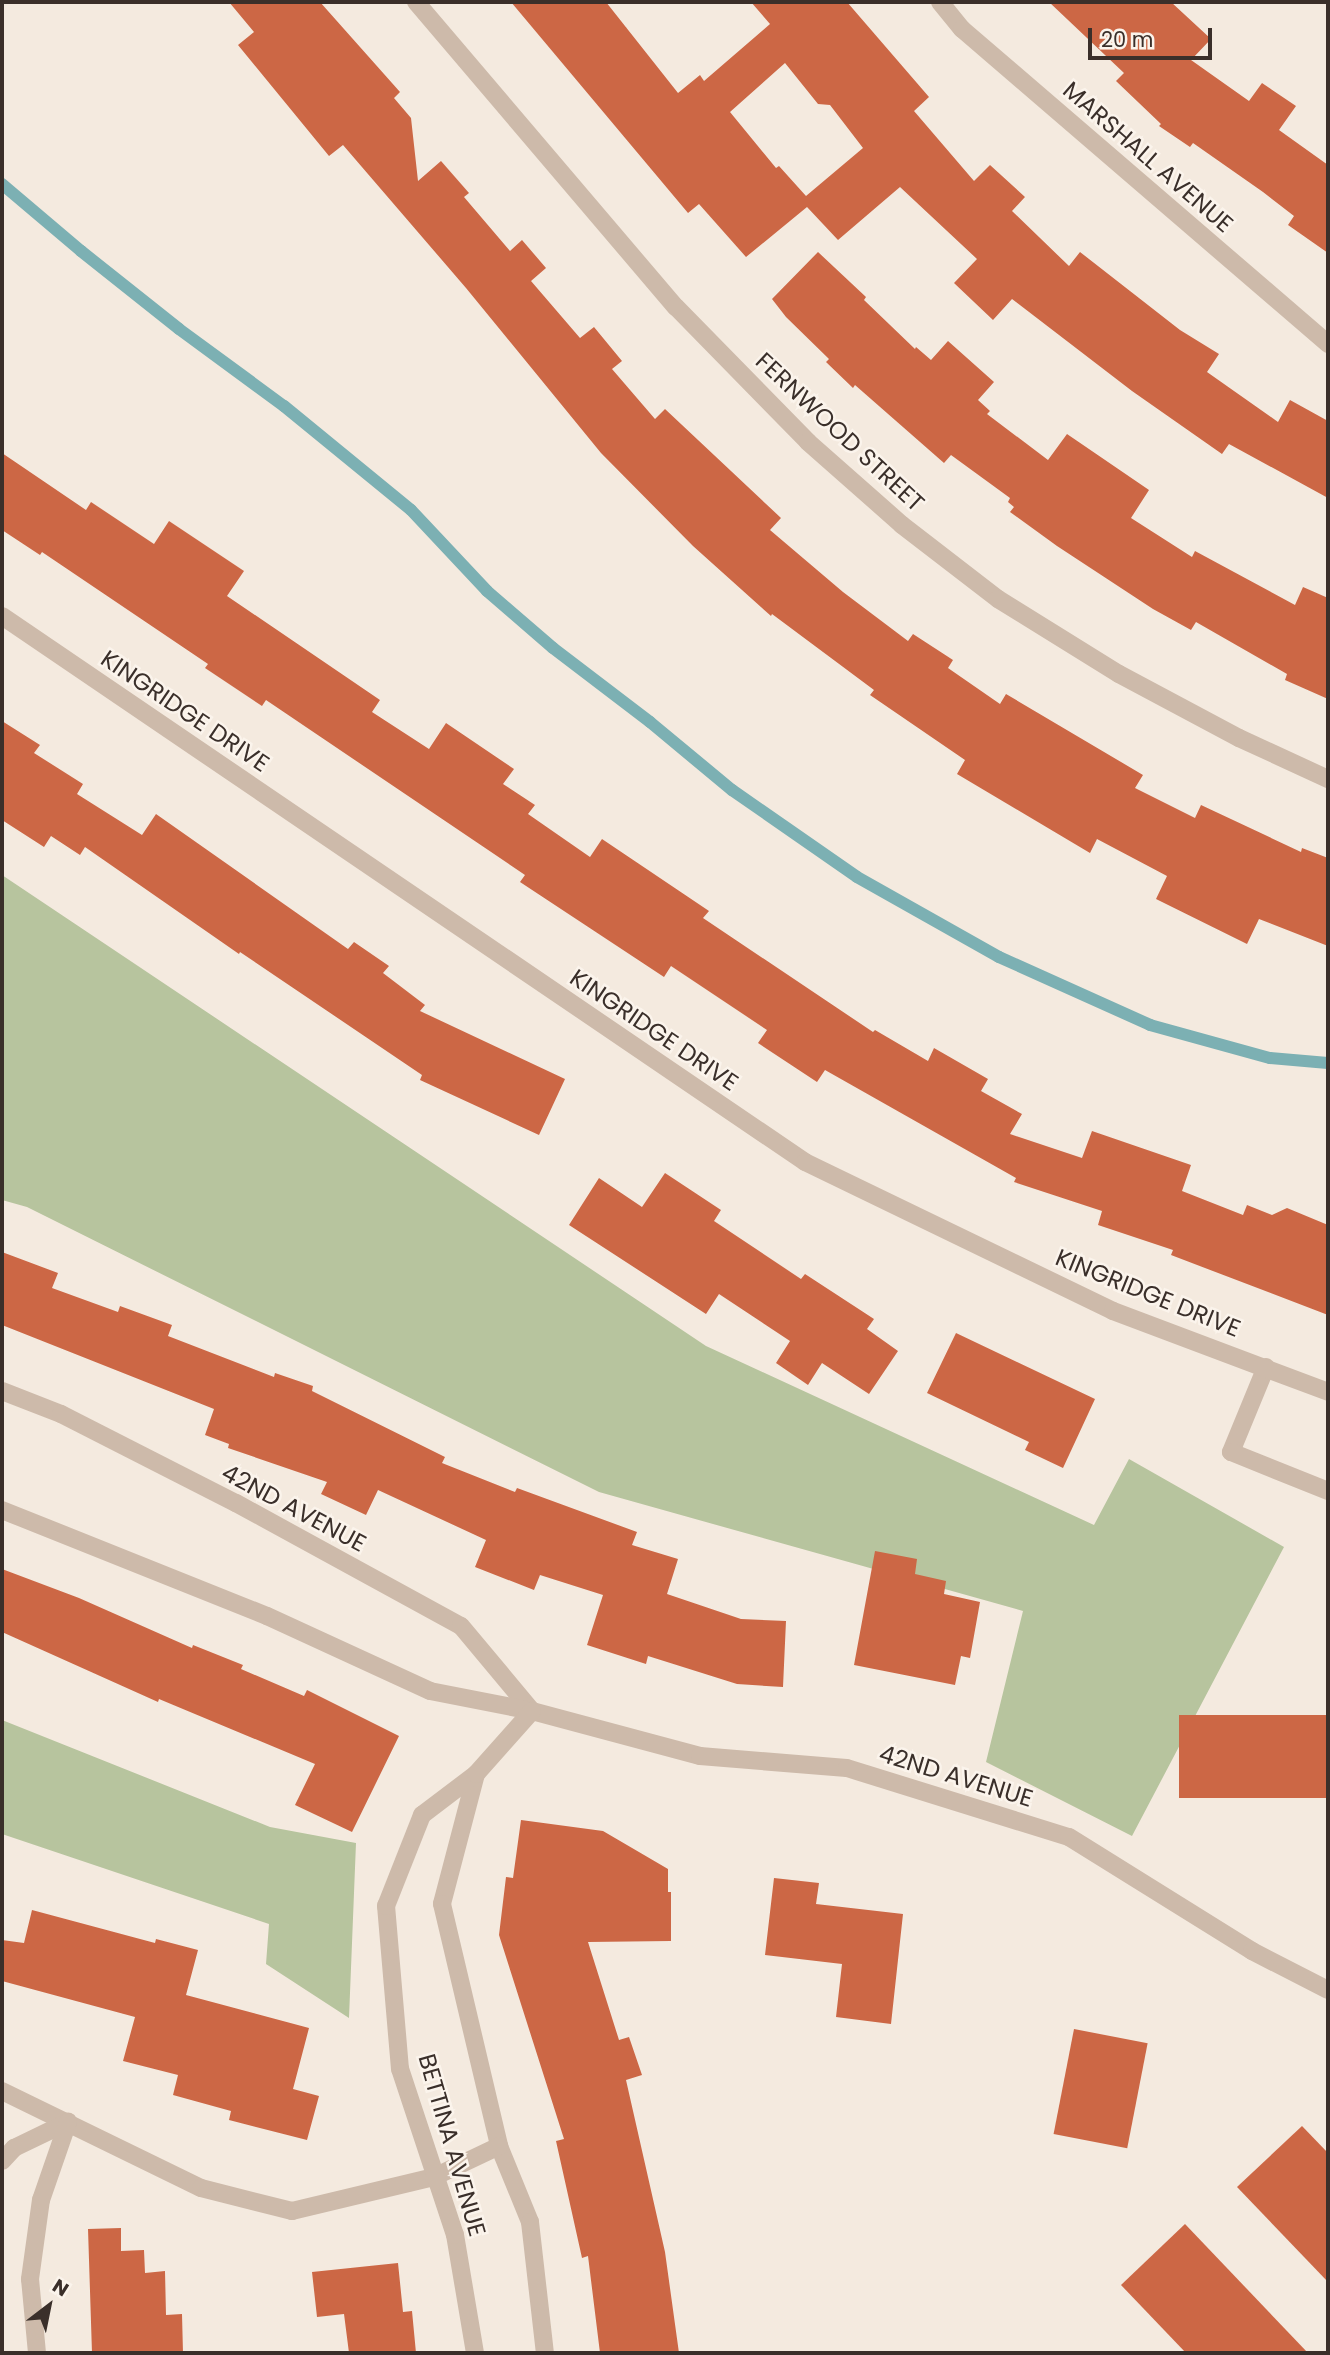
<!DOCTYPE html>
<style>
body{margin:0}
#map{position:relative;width:1330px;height:2355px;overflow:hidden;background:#f4eadf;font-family:Poppins,sans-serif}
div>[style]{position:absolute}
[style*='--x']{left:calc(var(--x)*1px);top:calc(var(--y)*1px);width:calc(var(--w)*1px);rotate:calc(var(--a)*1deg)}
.green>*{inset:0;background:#b7c49e}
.stream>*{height:12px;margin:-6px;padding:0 6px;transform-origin:6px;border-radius:6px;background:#7cb0b3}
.building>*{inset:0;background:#cc6745;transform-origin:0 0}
.service>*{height:18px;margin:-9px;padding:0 9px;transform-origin:9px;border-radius:9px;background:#cdbaaa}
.minor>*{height:18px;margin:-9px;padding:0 9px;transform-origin:9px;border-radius:9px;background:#cdbaaa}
span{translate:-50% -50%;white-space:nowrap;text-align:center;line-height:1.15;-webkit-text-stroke:5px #fbf4ec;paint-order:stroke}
.street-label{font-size:24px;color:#3a2f2a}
.frame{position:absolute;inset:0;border:4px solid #3a2f2a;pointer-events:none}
.north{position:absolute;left:14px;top:2271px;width:70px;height:70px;-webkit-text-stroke:5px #fbf4ec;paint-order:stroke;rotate:32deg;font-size:19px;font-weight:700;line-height:28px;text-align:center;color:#3a2f2a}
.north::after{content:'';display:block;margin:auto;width:24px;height:32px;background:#3a2f2a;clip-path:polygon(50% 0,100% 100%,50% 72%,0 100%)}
.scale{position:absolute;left:1088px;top:28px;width:124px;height:32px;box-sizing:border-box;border:4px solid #3a2f2a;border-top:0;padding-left:9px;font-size:21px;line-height:24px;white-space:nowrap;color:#3a2f2a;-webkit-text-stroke:5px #fbf4ec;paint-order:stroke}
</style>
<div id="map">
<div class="green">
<div style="clip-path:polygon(2px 875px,706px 1346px,1094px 1525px,1129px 1459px,1284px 1547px,1132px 1836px,986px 1762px,1023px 1611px,599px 1492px,27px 1207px,2px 1200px)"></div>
<div style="clip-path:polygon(2px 1720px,270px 1827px,356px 1843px,349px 2018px,266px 1964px,269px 1924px,2px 1834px)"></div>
</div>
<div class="stream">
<div style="--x:2;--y:184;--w:104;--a:40.3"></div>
<div style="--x:81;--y:251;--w:125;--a:38.5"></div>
<div style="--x:179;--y:329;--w:130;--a:36.3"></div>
<div style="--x:284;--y:406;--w:164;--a:39.3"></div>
<div style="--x:411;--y:510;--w:111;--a:46.8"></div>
<div style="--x:487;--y:591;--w:87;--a:40.8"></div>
<div style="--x:553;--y:648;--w:122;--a:37.3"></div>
<div style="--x:650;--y:722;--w:107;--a:39.7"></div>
<div style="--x:732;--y:790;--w:152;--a:34.8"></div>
<div style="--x:857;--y:877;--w:163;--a:29.4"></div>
<div style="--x:999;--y:957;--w:166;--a:24.2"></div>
<div style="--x:1150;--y:1025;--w:124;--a:15.4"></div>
<div style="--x:1270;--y:1058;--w:58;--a:4.9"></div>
</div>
<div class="building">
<div style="clip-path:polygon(229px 2px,320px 2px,400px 92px,394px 98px,411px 118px,418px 181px,441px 161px,469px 193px,464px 197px,510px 251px,522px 240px,546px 268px,531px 281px,580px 338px,594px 327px,622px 361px,612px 369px,655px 419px,665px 409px,781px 518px,770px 530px,843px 592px,908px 641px,913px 634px,953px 660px,948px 668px,1000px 704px,1006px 694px,1143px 775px,1135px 788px,1195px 818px,1201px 805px,1301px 852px,1302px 848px,1328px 858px,1328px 946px,1259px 919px,1247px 944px,1156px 899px,1167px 876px,1097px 839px,1090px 853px,957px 774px,965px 760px,870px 695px,874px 690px,772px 614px,771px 616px,693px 546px,601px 453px,466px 288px,343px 145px,329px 156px,238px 45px,254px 32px)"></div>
<div style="clip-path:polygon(evenodd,511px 2px,606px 2px,678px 93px,700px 75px,704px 81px,770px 24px,751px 2px,847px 2px,929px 97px,914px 111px,974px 181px,990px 165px,1025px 197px,1012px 211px,1069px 266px,1080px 252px,1180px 330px,1219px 354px,1207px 372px,1278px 422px,1290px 400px,1328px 421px,1328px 498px,1229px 444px,1222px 454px,1132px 391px,1012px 299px,993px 320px,954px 283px,977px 259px,900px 187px,838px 240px,807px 207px,746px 257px,699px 204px,688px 213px,511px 2px,785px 63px,818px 104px,830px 105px,863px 148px,806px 196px,779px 166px,776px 168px,730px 112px,785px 63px)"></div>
<div style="clip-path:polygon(1049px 2px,1171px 2px,1211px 39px,1191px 60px,1249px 101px,1262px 83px,1296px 106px,1279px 130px,1328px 165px,1328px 253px,1288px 225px,1294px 216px,1263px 192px,1193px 143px,1190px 147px,1159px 126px,1161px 124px,1116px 81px,1124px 73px)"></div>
<div style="clip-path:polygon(818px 252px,866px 297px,864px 300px,915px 349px,916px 347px,931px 360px,948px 341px,994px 382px,978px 400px,990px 411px,987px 414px,1048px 460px,1067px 434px,1149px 490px,1131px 518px,1192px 557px,1195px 551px,1295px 605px,1303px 587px,1328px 598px,1328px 699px,1285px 680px,1287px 674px,1196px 622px,1191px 630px,1153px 609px,1057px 546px,1010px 512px,1014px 507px,1008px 502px,1010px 498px,951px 455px,944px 463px,855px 385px,853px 388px,826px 362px,829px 359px,786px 317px,772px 299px)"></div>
<div style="clip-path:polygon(2px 453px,86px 510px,91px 502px,154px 544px,169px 521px,244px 571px,227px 596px,380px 700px,372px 712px,429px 749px,446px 723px,514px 769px,503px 784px,535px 805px,528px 814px,590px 857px,602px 839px,709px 911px,703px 918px,873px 1032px,875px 1030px,928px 1061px,934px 1048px,988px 1079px,981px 1091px,1022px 1114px,1010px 1134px,1082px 1158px,1092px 1131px,1191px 1165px,1182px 1191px,1243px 1215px,1247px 1205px,1272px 1215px,1287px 1208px,1328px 1225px,1328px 1315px,1171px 1255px,1173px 1250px,1098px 1225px,1102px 1211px,1014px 1182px,1016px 1178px,825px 1070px,817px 1082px,758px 1043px,767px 1030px,671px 966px,664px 977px,520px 882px,525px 875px,266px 700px,262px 706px,205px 668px,208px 664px,42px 552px,40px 555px,2px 530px)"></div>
<div style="clip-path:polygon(2px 721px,40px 745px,34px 753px,83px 784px,77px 794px,142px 835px,156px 814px,348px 949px,354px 942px,389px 966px,383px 973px,425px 1005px,420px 1011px,565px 1079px,539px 1135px,420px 1080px,422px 1075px,240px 952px,239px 954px,85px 847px,80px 855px,51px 836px,44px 847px,2px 820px)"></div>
<div style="clip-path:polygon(665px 1173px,721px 1210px,714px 1221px,801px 1279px,805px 1274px,874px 1319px,867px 1329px,898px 1351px,869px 1394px,822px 1363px,808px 1385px,776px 1363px,790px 1341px,719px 1294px,706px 1314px,569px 1225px,599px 1178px,642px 1207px)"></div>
<div style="clip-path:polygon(2px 1252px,58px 1273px,52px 1288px,118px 1312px,120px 1306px,172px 1325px,168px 1336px,274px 1377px,275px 1373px,313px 1386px,312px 1391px,445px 1457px,442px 1463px,515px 1492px,517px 1488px,637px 1532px,632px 1545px,678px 1559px,667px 1594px,741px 1619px,786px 1621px,783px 1687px,737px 1684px,648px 1656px,646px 1664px,587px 1645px,603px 1595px,540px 1575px,534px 1590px,475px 1567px,486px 1540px,378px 1490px,366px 1515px,321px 1494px,327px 1482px,228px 1448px,229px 1444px,205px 1435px,214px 1409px,2px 1325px)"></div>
<div style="clip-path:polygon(956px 1333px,1095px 1399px,1063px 1468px,1025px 1450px,1029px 1442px,927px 1393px)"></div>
<div style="clip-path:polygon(875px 1551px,917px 1559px,915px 1574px,946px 1581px,944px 1594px,980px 1602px,970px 1658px,961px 1656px,955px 1685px,854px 1665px)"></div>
<div style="clip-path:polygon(2px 1569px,79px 1598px,192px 1648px,193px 1645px,243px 1665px,241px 1669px,304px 1696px,307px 1690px,399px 1736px,352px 1832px,295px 1805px,315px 1764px,159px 1699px,158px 1702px,2px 1632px)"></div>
<div style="left:1328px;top:1715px;width:83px;height:149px;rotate:90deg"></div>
<div style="clip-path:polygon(521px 1820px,603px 1831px,668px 1869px,668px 1892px,671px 1892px,671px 1941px,588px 1942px,619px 2040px,629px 2037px,642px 2075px,626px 2080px,665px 2252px,679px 2353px,600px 2353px,588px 2256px,582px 2258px,556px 2141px,564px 2139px,499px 1935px,506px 1877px,513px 1878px)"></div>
<div style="clip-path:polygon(774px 1878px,819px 1883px,816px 1904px,903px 1914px,891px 2024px,836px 2017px,842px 1964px,765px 1955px)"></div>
<div style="clip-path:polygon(32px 1910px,155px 1943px,156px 1939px,198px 1950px,186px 1995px,309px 2028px,293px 2089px,319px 2096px,307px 2140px,229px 2120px,231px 2111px,173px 2095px,178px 2075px,123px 2061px,135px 2017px,2px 1981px,2px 1940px,24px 1943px)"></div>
<div style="left:1074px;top:2029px;width:75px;height:107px;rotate:11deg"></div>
<div style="clip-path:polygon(1302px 2126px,1328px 2153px,1328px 2282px,1237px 2187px)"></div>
<div style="clip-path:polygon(1185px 2224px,1308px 2353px,1186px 2353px,1121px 2285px)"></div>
<div style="clip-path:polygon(121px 2228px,121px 2251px,144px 2250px,145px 2273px,165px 2271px,166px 2315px,182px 2314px,183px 2353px,92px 2353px,88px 2229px)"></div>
<div style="clip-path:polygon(398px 2263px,403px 2312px,412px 2311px,416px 2353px,349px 2353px,344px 2314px,317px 2317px,312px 2272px)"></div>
</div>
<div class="service">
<div style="--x:1266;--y:1367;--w:92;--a:112.4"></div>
<div style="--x:1231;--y:1452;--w:105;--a:21.9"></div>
</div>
<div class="minor">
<div style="--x:416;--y:2;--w:401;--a:49.6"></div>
<div style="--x:676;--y:307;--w:189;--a:45.6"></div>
<div style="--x:808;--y:442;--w:125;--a:41.4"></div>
<div style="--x:902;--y:525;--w:121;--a:37.6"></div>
<div style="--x:998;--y:599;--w:142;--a:31.8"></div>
<div style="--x:1119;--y:674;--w:136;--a:28.1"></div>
<div style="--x:1239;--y:738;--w:98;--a:24.7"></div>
<div style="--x:940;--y:2;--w:35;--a:51"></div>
<div style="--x:962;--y:29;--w:483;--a:40.7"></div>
<div style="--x:2;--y:616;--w:971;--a:34.21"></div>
<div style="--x:805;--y:1162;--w:342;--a:25.8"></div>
<div style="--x:1113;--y:1311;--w:230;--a:20.6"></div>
<div style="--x:2;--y:1391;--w:63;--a:21.3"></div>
<div style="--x:61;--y:1414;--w:196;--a:27"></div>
<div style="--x:236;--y:1503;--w:256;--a:28.7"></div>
<div style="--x:461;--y:1626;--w:111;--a:50.1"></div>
<div style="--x:2;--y:1510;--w:285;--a:21.8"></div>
<div style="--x:267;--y:1616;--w:179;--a:24.7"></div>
<div style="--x:430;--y:1691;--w:104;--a:11.1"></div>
<div style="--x:532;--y:1711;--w:174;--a:15"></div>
<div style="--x:700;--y:1756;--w:147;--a:4.7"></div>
<div style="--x:847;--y:1768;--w:232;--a:17.3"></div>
<div style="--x:1069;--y:1837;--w:216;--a:31.9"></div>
<div style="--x:1252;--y:1951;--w:85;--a:27.2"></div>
<div style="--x:476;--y:1774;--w:134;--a:104.7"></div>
<div style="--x:442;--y:1904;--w:249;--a:76.7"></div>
<div style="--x:499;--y:2146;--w:82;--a:67.8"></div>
<div style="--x:530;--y:2222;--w:132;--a:83.5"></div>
<div style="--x:2;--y:2091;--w:221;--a:26"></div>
<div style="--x:201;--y:2188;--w:94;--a:14.2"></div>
<div style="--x:292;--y:2211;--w:146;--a:-13.5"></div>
<div style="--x:434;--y:2177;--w:72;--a:-25.5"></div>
<div style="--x:2;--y:2161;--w:18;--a:-47"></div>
<div style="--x:14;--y:2148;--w:60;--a:-25.7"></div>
<div style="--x:37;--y:2353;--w:74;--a:-95.4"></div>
<div style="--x:30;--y:2279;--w:80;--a:-82.1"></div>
<div style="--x:41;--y:2200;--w:83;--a:-70.9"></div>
<div style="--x:475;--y:2353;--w:120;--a:-99.6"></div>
<div style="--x:455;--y:2235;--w:175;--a:-108.3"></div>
<div style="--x:400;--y:2069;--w:164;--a:-94.9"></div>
<div style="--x:386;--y:1906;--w:98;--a:-68.4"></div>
<div style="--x:422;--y:1815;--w:68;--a:-37.2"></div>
<div style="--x:476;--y:1774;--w:84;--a:-48.4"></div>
</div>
<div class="street-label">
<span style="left:1148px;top:157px;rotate:41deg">MARSHALL AVENUE</span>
<span style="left:840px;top:432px;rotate:43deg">FERNWOOD STREET</span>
<span style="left:185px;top:711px;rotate:34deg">KINGRIDGE DRIVE</span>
<span style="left:654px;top:1030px;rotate:34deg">KINGRIDGE DRIVE</span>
<span style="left:1148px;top:1293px;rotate:22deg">KINGRIDGE DRIVE</span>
<span style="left:294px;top:1508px;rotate:28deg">42ND AVENUE</span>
<span style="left:956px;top:1776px;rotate:17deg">42ND AVENUE</span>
<span style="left:452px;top:2145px;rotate:74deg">BETTINA AVENUE</span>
</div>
<div class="frame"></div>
<div class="north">N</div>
<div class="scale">20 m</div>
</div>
